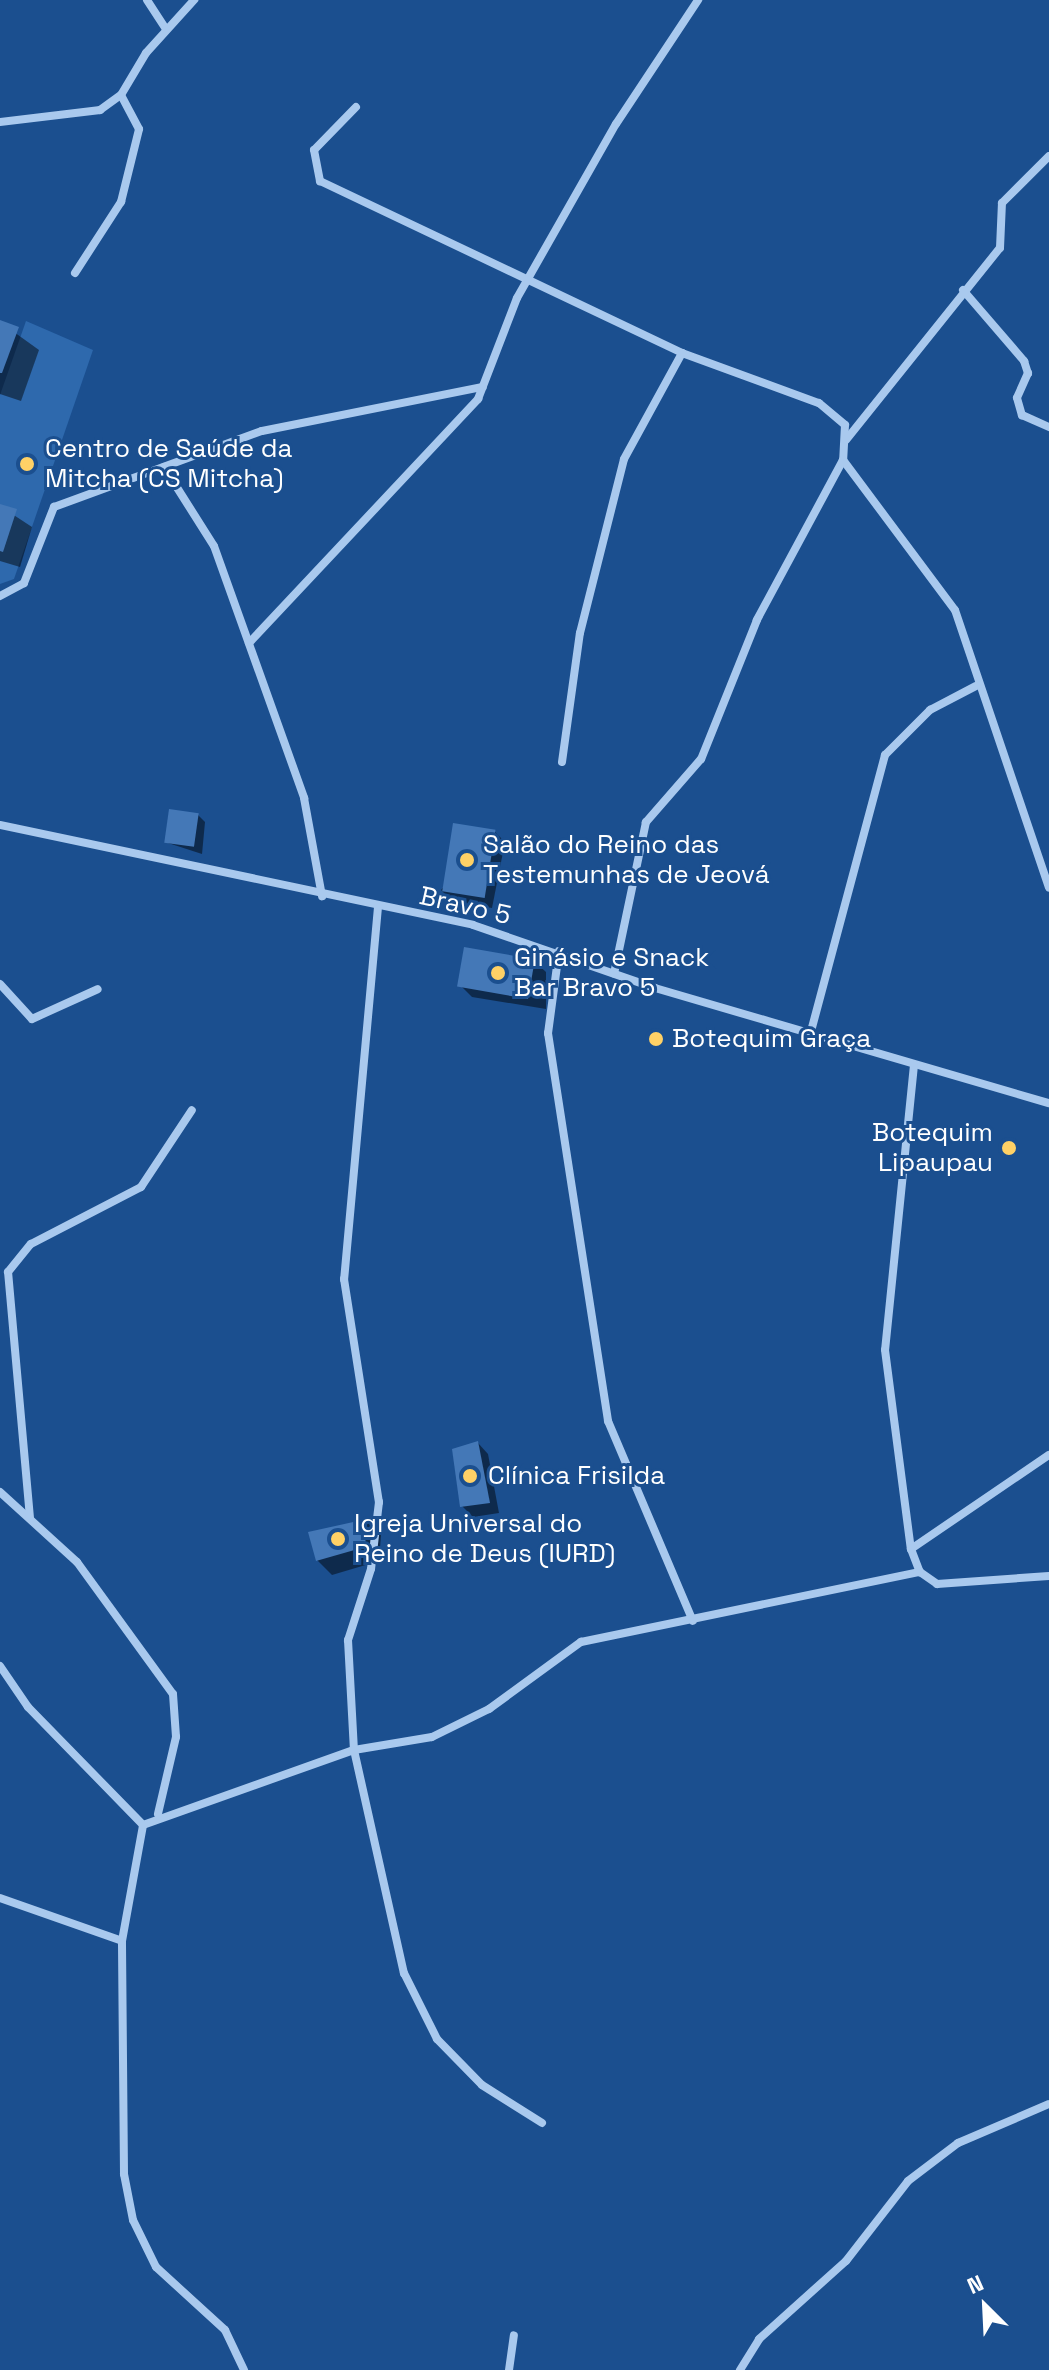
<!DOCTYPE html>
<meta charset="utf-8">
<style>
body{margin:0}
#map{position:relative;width:1049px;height:2370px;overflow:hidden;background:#1b4f8f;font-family:"Space Grotesk",sans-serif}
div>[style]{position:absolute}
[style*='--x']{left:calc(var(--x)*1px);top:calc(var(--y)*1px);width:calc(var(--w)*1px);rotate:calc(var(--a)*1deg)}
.green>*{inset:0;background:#2e69ad}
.shadow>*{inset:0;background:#0007}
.building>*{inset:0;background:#4478b7;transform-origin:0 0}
.street>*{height:8px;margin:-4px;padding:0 4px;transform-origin:4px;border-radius:4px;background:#a9c9ee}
.dots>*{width:22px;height:22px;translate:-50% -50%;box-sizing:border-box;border:4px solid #1b4f8f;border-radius:50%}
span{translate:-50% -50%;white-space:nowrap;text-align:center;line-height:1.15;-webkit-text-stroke:6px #1b4f8f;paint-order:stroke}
.poi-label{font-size:26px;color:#fff}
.left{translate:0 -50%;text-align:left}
.right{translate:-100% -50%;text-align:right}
.street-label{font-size:26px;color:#fff}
.north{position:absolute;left:945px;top:2266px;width:80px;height:80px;-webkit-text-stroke:6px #1b4f8f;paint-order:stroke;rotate:336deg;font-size:22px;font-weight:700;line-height:32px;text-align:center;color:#fff}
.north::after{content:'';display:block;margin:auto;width:28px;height:36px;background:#fff;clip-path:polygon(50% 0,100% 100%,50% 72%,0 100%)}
</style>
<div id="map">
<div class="green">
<div style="clip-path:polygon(26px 321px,93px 350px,14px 579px,0 584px,0 395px)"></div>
</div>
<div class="shadow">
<div style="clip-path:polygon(0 322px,39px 350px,21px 401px,0 394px)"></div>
<div style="clip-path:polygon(0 506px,32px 527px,20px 567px,0 561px)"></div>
<div style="clip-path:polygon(198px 815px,205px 822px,202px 854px,165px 842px)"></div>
<div style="clip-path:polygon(494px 831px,505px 842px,492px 908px,452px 901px,441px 890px)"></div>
<div style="clip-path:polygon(534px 961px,546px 972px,546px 1009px,472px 997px,461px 986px)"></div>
<div style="clip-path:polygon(478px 1443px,488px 1454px,499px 1513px,473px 1517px,462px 1506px)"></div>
<div style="clip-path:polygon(366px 1521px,381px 1535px,379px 1561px,332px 1575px,317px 1560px)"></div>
</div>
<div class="building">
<div style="clip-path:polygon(0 320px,19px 327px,2px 373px,0 373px)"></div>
<div style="clip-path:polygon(0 504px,17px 509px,3px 552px,0 551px)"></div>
<div style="left:169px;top:809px;width:30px;height:34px;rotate:8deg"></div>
<div style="left:453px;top:823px;width:43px;height:69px;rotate:9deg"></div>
<div style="left:464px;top:947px;width:72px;height:40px;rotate:10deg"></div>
<div style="clip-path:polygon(478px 1441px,490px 1503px,460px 1507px,452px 1449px)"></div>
<div style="clip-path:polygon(367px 1519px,365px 1547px,316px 1561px,308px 1532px)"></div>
</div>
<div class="street">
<div style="--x:147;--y:0;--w:33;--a:57"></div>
<div style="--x:356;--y:107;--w:60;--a:134.3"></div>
<div style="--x:314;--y:150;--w:32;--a:79"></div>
<div style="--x:320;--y:181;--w:401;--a:25.4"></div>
<div style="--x:682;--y:353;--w:146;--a:20.1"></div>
<div style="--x:819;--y:403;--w:34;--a:40"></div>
<div style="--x:845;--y:425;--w:35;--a:93"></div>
<div style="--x:843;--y:460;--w:182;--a:118.3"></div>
<div style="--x:757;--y:620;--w:150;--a:111.9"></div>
<div style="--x:701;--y:759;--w:84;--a:131.1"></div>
<div style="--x:646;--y:822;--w:155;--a:101.9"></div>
<div style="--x:0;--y:122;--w:101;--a:-6.8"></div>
<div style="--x:100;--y:110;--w:26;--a:-36"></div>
<div style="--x:121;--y:95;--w:49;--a:-59.2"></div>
<div style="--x:146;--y:53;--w:72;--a:-47.8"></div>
<div style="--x:75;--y:273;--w:85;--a:-57.1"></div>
<div style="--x:121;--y:202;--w:75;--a:-76.1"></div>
<div style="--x:139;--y:129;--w:38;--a:-118"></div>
<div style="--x:963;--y:290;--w:94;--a:49.3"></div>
<div style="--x:1024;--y:361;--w:13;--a:72"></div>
<div style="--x:1028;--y:373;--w:27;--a:114"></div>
<div style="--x:1017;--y:398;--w:18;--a:74"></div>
<div style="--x:1022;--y:415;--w:30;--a:24"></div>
<div style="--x:846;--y:440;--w:246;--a:-51.3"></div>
<div style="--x:1000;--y:248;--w:45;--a:-87.5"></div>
<div style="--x:1002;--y:203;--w:66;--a:-45"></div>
<div style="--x:843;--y:460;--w:187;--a:53.3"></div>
<div style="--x:955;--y:610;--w:293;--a:71.3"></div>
<div style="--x:164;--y:467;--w:93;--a:57.7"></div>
<div style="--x:214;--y:546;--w:268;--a:70.3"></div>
<div style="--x:304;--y:798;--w:100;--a:79.6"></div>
<div style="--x:0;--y:596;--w:27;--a:-28"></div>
<div style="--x:24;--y:583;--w:82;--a:-68.5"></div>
<div style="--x:54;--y:507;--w:221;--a:-20.1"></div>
<div style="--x:262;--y:431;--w:225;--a:-11.3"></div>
<div style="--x:249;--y:643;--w:335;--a:-46.8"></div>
<div style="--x:478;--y:399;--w:108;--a:-68.9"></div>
<div style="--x:517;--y:298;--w:200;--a:-60.4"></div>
<div style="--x:616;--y:124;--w:149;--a:-56.5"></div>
<div style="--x:562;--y:762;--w:130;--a:-82.1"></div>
<div style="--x:580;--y:633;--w:179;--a:-75.8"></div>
<div style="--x:624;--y:459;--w:121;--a:-61.3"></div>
<div style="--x:0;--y:825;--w:483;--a:11.9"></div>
<div style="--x:473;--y:925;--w:193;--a:19.1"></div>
<div style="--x:655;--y:988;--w:410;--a:16.3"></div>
<div style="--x:378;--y:907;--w:374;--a:95.2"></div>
<div style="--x:344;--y:1279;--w:226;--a:81.1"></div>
<div style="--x:379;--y:1502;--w:67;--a:96.8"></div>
<div style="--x:371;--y:1569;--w:75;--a:107.9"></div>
<div style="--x:348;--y:1640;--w:110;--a:86.9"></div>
<div style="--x:354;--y:1750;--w:229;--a:77.4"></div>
<div style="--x:404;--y:1973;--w:74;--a:63.4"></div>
<div style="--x:437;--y:2039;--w:64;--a:45.6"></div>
<div style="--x:482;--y:2085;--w:71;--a:32.3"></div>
<div style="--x:559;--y:951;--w:83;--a:97.6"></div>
<div style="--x:548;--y:1033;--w:393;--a:81.2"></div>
<div style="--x:608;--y:1421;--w:217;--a:67"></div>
<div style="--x:0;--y:984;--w:47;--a:47.6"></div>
<div style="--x:32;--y:1019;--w:72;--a:-24.4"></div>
<div style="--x:810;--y:1035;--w:290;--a:-75"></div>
<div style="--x:885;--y:755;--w:64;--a:-45"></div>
<div style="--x:930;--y:710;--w:52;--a:-27.6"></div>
<div style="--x:914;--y:1065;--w:286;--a:95.8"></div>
<div style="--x:885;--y:1350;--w:201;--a:82.6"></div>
<div style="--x:911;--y:1549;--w:25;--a:69"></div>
<div style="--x:920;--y:1572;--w:21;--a:35"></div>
<div style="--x:937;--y:1584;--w:112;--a:-4.1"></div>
<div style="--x:0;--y:1492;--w:104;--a:42.3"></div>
<div style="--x:77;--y:1562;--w:163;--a:54"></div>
<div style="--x:173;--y:1694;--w:43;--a:86"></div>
<div style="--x:176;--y:1737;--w:79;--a:103.2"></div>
<div style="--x:30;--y:1518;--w:247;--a:-95.1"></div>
<div style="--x:8;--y:1272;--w:36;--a:-51"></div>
<div style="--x:31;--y:1244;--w:124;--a:-27.4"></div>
<div style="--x:141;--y:1187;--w:92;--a:-56.5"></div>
<div style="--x:911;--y:1549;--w:167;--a:-34.3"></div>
<div style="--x:0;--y:1666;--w:50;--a:55.7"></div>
<div style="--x:28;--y:1707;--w:165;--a:45.7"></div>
<div style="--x:0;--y:1898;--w:129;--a:19.4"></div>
<div style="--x:244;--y:2370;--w:44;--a:-115.4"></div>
<div style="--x:225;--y:2330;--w:93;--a:-137.6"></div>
<div style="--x:156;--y:2267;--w:52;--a:-116.1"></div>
<div style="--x:133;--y:2220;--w:47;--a:-101.1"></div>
<div style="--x:124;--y:2174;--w:233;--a:-90.5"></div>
<div style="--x:122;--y:1941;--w:118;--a:-79.7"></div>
<div style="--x:143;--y:1825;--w:224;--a:-19.6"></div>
<div style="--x:354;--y:1750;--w:79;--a:-9.5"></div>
<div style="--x:432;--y:1737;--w:64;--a:-26.2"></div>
<div style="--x:489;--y:1709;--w:114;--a:-36.1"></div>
<div style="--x:581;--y:1642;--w:346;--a:-11.7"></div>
<div style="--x:509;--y:2370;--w:35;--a:-82"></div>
<div style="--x:740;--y:2370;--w:36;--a:-58"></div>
<div style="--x:759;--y:2339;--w:117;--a:-41.9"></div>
<div style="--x:846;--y:2261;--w:101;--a:-52.2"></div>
<div style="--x:908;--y:2181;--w:63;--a:-37.2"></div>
<div style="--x:958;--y:2143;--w:99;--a:-23.2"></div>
</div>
<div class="dots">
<div style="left:27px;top:464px;background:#ffd166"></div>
<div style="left:467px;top:860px;background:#ffd166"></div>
<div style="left:498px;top:973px;background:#ffd166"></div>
<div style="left:656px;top:1039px;background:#ffd166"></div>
<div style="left:1009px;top:1148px;background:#ffd166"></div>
<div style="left:470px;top:1476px;background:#ffd166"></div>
<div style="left:338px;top:1539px;background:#ffd166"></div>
</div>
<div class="poi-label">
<span class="left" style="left:45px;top:464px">Centro de Saúde da<br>Mitcha (CS Mitcha)</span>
<span class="left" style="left:483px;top:860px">Salão do Reino das<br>Testemunhas de Jeová</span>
<span class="left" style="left:514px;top:973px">Ginásio e Snack<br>Bar Bravo 5</span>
<span class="left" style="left:672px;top:1039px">Botequim Graça</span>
<span class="right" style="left:993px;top:1148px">Botequim<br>Lipaupau</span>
<span class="left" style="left:488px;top:1476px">Clínica Frisilda</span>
<span class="left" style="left:354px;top:1539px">Igreja Universal do<br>Reino de Deus (IURD)</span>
</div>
<div class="street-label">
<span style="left:465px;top:906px;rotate:13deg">Bravo 5</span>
</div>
<div class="north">N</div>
</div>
